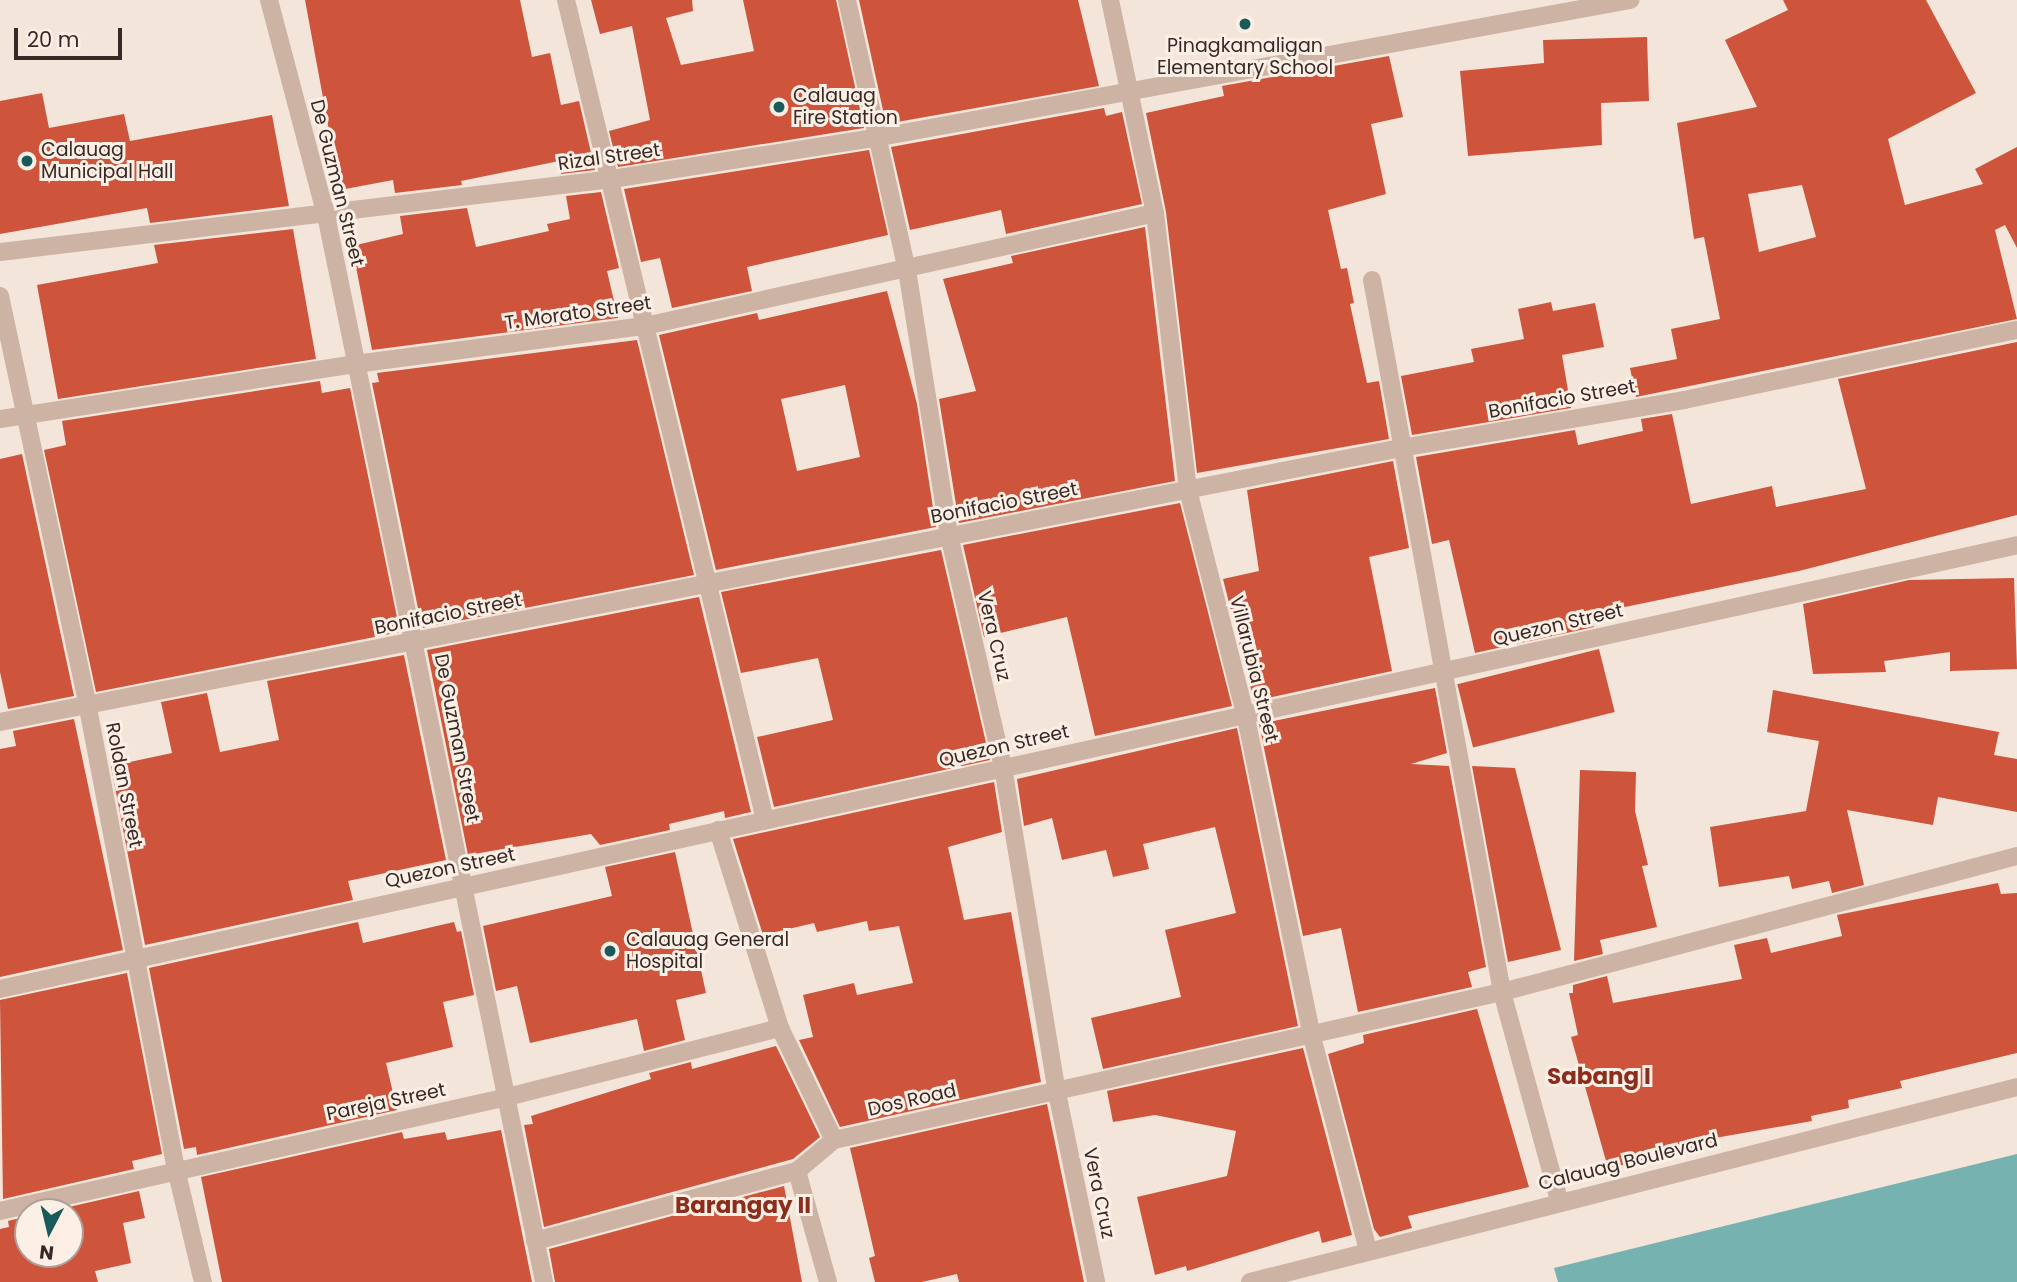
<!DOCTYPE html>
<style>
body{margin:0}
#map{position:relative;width:2017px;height:1282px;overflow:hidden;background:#f3e5d9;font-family:Poppins,sans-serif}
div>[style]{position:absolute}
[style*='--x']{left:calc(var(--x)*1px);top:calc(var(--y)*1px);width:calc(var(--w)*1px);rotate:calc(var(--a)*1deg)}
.water>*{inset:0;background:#76b2b0}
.building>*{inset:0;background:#ce543c;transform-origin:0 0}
.minor>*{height:18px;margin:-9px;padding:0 9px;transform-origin:9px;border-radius:9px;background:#ccb3a4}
.dots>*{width:19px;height:19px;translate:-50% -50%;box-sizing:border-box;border:4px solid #fbefe6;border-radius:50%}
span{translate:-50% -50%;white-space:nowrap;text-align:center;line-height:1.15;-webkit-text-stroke:6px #fbefe6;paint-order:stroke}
.poi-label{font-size:19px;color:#372a26}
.left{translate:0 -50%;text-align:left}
.street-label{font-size:19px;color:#372a26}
.quarter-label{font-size:23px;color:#8c2c1a;font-weight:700}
.north{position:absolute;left:14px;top:1198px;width:70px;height:70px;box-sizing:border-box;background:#fbefe6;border:2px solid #ada099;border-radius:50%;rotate:187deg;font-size:19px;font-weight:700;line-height:28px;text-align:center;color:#372a26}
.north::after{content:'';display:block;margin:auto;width:24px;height:32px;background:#195b5a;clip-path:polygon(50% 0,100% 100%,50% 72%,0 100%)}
.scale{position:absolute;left:14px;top:28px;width:108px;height:32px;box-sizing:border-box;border:4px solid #372a26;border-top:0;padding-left:9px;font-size:21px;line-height:24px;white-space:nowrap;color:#372a26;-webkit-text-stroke:5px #fbefe6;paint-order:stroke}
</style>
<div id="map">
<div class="water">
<div style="clip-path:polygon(2017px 1154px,2017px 1282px,1558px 1282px,1554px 1268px)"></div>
</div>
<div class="building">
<div style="clip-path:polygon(305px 0,520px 0,532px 57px,550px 53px,561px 105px,579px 101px,595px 170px,561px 174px,559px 161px,461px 181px,462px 185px,395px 193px,393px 180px,340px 190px)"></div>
<div style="clip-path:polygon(591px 0,692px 0,693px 11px,666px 18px,681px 65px,754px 51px,743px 0,836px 0,864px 128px,618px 167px,609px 131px,650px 120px,632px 26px,600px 34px)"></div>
<div style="clip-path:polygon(859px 0,1078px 0,1099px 86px,886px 124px)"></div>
<div style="clip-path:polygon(evenodd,1783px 0,1926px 0,1976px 93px,1888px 139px,1905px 205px,1983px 184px,1975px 169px,2017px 147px,2017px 248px,2005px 225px,1995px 230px,2017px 319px,1636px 397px,1630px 368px,1677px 359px,1671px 329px,1720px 319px,1704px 237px,1694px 239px,1677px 123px,1757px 107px,1725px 40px,1788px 10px,1783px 0,1802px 185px,1816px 237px,1759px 252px,1748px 194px,1802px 185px)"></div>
<div style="clip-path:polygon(1647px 37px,1649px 101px,1601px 103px,1602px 145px,1468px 156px,1460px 71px,1544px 63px,1543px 40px)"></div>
<div style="clip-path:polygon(1389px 56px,1403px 117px,1371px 124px,1386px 194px,1328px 210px,1341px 269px,1347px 268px,1354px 303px,1350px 304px,1367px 383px,1379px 381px,1389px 439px,1197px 473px,1166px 212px,1146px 113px,1224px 96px,1222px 86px)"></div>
<div style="clip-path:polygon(42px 93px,49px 128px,124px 114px,130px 141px,272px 115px,289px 206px,150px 223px,147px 208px,0 234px,0 101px)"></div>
<div style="clip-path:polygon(1104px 108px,1106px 116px,1122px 112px,1142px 204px,1006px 234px,1001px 210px,910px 230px,891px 147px)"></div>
<div style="clip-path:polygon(869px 150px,888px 235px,747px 267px,752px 291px,672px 308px,660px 258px,641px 262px,624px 189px)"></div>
<div style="clip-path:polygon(601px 192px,619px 268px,607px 271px,618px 318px,372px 350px,352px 246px,403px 234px,400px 216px,467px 208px,476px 247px,549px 231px,547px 224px,570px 219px,566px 196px)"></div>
<div style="clip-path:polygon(1145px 227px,1175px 481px,959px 523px,939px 399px,976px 391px,943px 279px,1013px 263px,1011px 256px)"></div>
<div style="clip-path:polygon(293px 229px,316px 359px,58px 399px,37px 285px,158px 263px,154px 245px)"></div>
<div style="clip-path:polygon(evenodd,887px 291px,917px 404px,936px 527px,716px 570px,659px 335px,757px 313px,759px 320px,887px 291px,845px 385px,860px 457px,797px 471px,781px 399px,845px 385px)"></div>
<div style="clip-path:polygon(1551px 302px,1553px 311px,1595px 303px,1604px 347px,1562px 355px,1571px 408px,1412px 435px,1401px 376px,1474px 362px,1471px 349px,1524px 339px,1518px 309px)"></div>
<div style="clip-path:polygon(637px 340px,694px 575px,422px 628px,372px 383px,379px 382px,377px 373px)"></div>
<div style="clip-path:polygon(2017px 342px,2017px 515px,1799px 571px,1591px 614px,1594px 627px,1475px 653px,1449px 540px,1432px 544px,1416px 457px,1575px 430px,1578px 445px,1643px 431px,1641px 419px,1672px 414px,1691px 504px,1772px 486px,1776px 507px,1866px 489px,1838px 379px)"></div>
<div style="clip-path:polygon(320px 381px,322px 393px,350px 388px,400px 632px,96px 692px,44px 450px,66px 445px,62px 421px)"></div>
<div style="clip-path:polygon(22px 454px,74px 696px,8px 709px,0 672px,0 459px)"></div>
<div style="clip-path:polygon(1393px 461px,1409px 548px,1369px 557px,1392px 671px,1254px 701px,1223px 579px,1259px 571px,1247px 490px)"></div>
<div style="clip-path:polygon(1180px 503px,1232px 706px,1095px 736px,1067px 617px,984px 637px,963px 545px)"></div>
<div style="clip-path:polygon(941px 550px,990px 760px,774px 807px,757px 737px,833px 720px,818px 658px,741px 673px,721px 592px)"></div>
<div style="clip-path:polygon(2014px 578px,2017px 669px,1950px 671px,1950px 652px,1884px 661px,1886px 672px,1813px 674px,1803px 604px,1909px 580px)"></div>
<div style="clip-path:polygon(699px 597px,751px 812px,725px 818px,724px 811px,669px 824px,670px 830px,600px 845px,591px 834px,468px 855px,427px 650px)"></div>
<div style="left:1599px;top:649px;width:65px;height:146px;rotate:76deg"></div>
<div style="clip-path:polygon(404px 655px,446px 860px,348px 881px,353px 900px,145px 945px,111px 766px,172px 753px,161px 702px,207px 693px,220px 752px,279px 740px,267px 681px)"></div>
<div style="clip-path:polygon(1435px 688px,1447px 753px,1411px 764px,1449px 766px,1486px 967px,1468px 972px,1472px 987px,1358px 1012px,1341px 928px,1303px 936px,1259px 724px)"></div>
<div style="clip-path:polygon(1773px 690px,1999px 732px,1994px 755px,2017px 759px,2017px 812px,1938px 797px,1933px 825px,1847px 810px,1864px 885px,1832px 893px,1829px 881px,1792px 889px,1789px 876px,1719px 887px,1710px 827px,1806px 811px,1819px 741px,1767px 732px)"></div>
<div style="clip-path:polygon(74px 719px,123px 950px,0 977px,0 749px,16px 746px,13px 731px)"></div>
<div style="clip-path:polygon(1237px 728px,1298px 1026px,1103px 1069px,1091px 1018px,1181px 997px,1165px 930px,1236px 913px,1215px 827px,1143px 844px,1149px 869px,1113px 877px,1106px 850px,1062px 860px,1052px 818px,1024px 826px,1017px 779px)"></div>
<div style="clip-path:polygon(1472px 766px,1515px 768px,1561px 950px,1508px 962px)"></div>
<div style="clip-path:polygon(1580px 770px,1636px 772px,1635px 811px,1648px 865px,1642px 866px,1657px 927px,1600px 940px,1603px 954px,1574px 961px)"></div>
<div style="clip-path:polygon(994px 782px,1002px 832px,948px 847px,964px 920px,1011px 912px,1041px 1082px,840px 1127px,799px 1040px,813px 1037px,803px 995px,854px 983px,857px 995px,913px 983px,899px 926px,869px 931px,867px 921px,817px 932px,814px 923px,763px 935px,733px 839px)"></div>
<div style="clip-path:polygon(675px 852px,706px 993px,676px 1000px,685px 1040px,644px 1051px,637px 1019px,530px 1043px,517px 986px,496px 991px,483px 926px,612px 896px,605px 867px)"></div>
<div style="clip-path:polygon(1998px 883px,2001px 894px,2017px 893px,2017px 1053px,1900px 1081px,1902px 1088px,1848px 1100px,1849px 1108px,1811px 1116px,1812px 1121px,1715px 1138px,1717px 1146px,1608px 1168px,1571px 1037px,1578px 1035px,1569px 993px,1573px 993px,1573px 985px,1607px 976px,1613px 1003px,1742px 979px,1734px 945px,1767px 938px,1771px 953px,1842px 936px,1837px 915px)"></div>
<div style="clip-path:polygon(358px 922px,363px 943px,454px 922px,457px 932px,461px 931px,474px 995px,443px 1002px,453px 1047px,386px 1063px,397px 1110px,197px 1155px,196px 1147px,184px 1149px,149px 968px)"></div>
<div style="clip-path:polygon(127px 973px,162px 1154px,132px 1161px,134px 1169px,3px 1199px,0 1000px)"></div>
<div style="clip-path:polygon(1477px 1009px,1529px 1187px,1408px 1216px,1412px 1228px,1380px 1237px,1374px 1229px,1328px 1054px,1364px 1043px,1363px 1035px)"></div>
<div style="clip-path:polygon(776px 1046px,820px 1137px,793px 1159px,544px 1227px,524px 1125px,533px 1124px,531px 1116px,651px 1079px,649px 1073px,691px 1062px,692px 1069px)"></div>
<div style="clip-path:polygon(1303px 1048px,1352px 1235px,1322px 1243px,1319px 1231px,1187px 1271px,1186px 1266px,1155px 1275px,1137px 1197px,1227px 1176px,1236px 1131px,1155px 1115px,1113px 1122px,1107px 1091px)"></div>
<div style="clip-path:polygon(1047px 1104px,1084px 1282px,959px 1282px,957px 1274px,922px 1282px,875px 1282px,869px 1258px,875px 1256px,850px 1148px)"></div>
<div style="clip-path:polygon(501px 1130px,532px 1282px,222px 1282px,201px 1177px,402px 1132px,404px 1139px,445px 1132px,447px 1140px)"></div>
<div style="clip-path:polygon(784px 1186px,802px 1282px,555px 1282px,549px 1249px)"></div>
<div style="clip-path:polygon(139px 1191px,145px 1218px,123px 1223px,131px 1263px,95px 1271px,98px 1282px,0 1282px,0 1229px,9px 1227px,8px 1221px,28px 1216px,28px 1254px,70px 1254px,70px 1212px,47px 1212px)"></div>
</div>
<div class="minor">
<div style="--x:269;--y:0;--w:222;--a:75.2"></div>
<div style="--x:326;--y:215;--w:1089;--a:78.45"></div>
<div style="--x:566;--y:0;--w:844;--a:76.36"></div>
<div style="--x:847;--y:0;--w:277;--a:77.5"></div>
<div style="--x:907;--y:270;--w:268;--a:81"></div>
<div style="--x:949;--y:535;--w:238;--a:76.9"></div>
<div style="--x:1003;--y:767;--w:325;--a:80.6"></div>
<div style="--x:1056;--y:1088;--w:198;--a:78.3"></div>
<div style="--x:1110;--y:0;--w:218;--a:78.1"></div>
<div style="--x:1155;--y:213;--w:279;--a:83.2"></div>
<div style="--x:1188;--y:490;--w:230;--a:75.7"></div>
<div style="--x:1245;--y:713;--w:327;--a:78.3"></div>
<div style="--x:1311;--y:1033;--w:225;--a:75.3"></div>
<div style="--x:0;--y:252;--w:616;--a:-6.8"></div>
<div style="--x:612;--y:179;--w:266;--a:-8.9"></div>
<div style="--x:875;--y:138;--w:768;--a:-10.36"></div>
<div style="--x:1372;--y:280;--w:724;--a:79.65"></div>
<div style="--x:1502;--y:992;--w:217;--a:74.7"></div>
<div style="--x:0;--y:296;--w:421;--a:77.9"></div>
<div style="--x:88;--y:708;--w:469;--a:79.2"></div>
<div style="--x:176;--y:1169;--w:116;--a:76.6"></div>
<div style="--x:0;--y:419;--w:359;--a:-8.8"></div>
<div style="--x:355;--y:364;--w:292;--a:-7.5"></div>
<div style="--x:645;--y:326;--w:522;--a:-12.49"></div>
<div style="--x:0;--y:722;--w:1428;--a:-11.07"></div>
<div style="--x:1401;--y:448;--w:287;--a:-9.6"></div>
<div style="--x:1684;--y:400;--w:340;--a:-11.9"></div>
<div style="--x:718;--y:830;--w:207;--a:72.6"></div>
<div style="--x:780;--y:1028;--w:124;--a:64.3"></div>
<div style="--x:0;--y:989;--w:2065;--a:-12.41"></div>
<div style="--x:797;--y:1171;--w:115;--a:74.4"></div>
<div style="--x:0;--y:1211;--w:520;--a:-12.67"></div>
<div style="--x:507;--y:1097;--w:282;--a:-14.2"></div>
<div style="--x:535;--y:1241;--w:271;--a:-15"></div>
<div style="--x:797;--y:1171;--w:48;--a:-40"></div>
<div style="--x:834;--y:1140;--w:684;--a:-12.49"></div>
<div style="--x:1502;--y:992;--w:533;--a:-14.79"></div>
<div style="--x:1250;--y:1282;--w:791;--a:-14.26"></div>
</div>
<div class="dots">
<div style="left:1245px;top:24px;background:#195b5a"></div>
<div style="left:779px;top:107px;background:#195b5a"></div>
<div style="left:27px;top:161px;background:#195b5a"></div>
<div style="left:610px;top:951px;background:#195b5a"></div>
</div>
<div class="poi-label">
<span style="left:1245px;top:57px">Pinagkamaligan<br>Elementary School</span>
<span class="left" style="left:793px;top:107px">Calauag<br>Fire Station</span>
<span class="left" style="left:41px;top:161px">Calauag<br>Municipal Hall</span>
<span class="left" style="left:626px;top:951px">Calauag General<br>Hospital</span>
</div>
<div class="street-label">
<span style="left:609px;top:157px;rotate:-8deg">Rizal Street</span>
<span style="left:337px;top:183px;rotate:76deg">De Guzman Street</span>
<span style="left:578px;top:313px;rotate:-8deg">T. Morato Street</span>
<span style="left:1562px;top:399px;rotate:-10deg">Bonifacio Street</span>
<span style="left:1004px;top:503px;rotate:-11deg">Bonifacio Street</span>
<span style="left:448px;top:614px;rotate:-11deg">Bonifacio Street</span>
<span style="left:1558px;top:625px;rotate:-13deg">Quezon Street</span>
<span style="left:994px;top:636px;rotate:77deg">Vera Cruz</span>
<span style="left:1254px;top:669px;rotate:76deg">Villarubia Street</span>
<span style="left:457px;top:738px;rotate:79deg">De Guzman Street</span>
<span style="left:1004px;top:746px;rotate:-13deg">Quezon Street</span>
<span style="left:124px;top:785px;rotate:79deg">Roldan Street</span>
<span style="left:450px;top:868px;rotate:-12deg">Quezon Street</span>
<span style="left:912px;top:1100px;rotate:-13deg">Dos Road</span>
<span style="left:386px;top:1102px;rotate:-12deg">Pareja Street</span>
<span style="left:1628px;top:1162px;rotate:-14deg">Calauag Boulevard</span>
<span style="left:1099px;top:1193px;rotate:78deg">Vera Cruz</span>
</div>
<div class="quarter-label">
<span style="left:1599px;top:1076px">Sabang I</span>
<span style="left:743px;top:1205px">Barangay II</span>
</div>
<div class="north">N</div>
<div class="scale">20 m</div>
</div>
